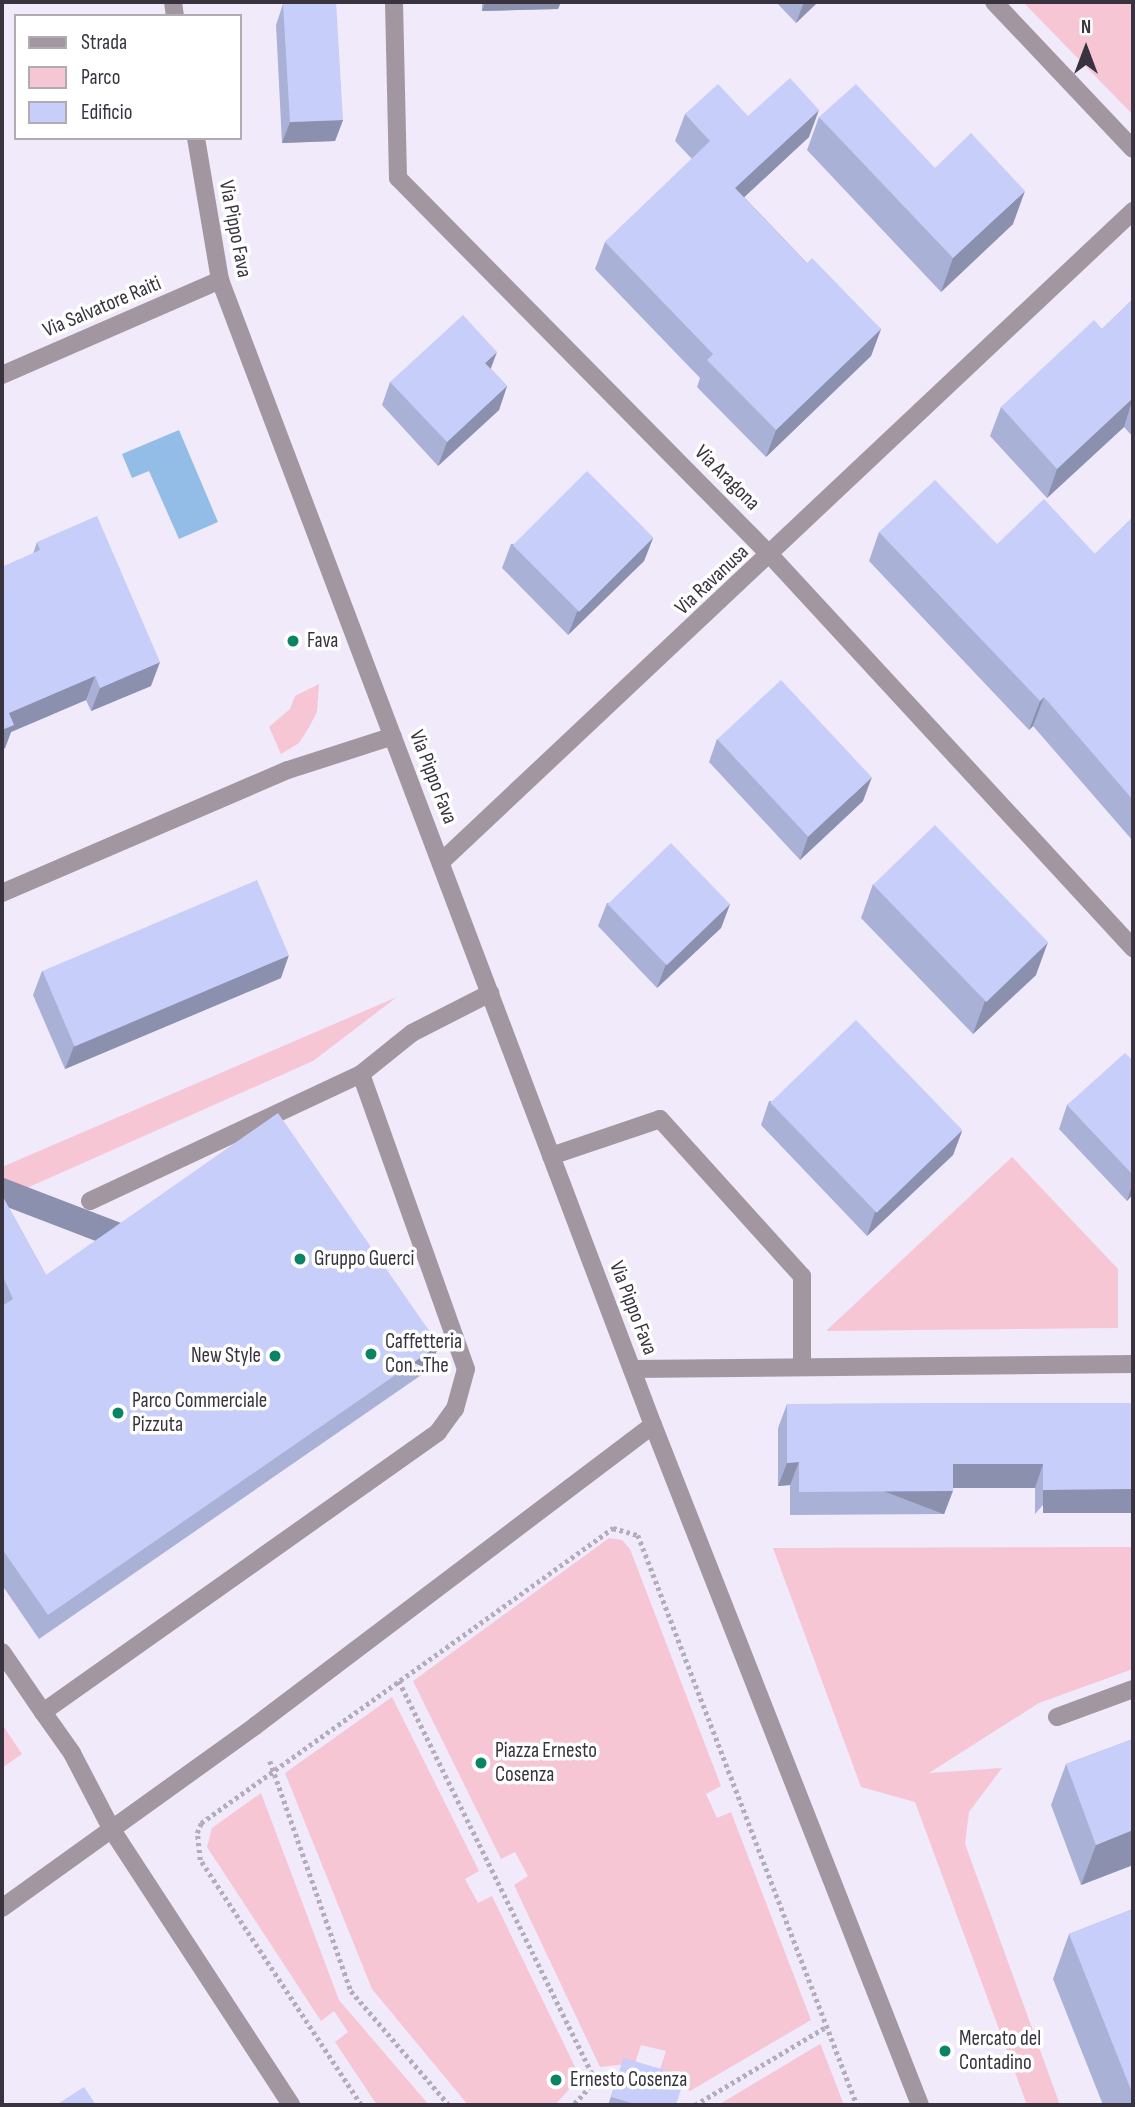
<!DOCTYPE html>
<style>
body{margin:0}
#map{position:relative;width:1135px;height:2107px;overflow:hidden;background:#f1eafb;font-family:"Sofia Sans Condensed",sans-serif}
div>[style]{position:absolute}
[style*='--x']{left:calc(var(--x)*1px);top:calc(var(--y)*1px);width:calc(var(--w)*1px);rotate:calc(var(--a)*1deg)}
.green>*{inset:0;background:#f6c6d5}
.water>*{inset:0;background:#93bde7}
.path>*{height:4.5px;margin-top:-2.25px;transform-origin:0;background:repeating-linear-gradient(90deg,#b2acbb 0 3.5px,transparent 0 7px)}
.service>*{height:18px;margin:-9px;padding:0 9px;transform-origin:9px;border-radius:9px;background:#a297a1}
.minor>*{height:18px;margin:-9px;padding:0 9px;transform-origin:9px;border-radius:9px;background:#a297a1}
.wall>*{inset:0;background:#aab1d6}
.shaded-wall>*{inset:0;background:#8b90ae;transform-origin:0 0}
.building>*{inset:0;background:#c6cef9;transform-origin:0 0}
.dots>*{width:19px;height:19px;translate:-50% -50%;box-sizing:border-box;border:4px solid #fff;border-radius:50%}
span{translate:-50% -50%;white-space:nowrap;text-align:center;line-height:1.15;-webkit-text-stroke:7px #fff;paint-order:stroke}
.street-label{font-size:21px;color:#38333e}
.poi-label{font-size:21px;color:#38333e}
.left{translate:0 -50%;text-align:left}
.right{translate:-100% -50%;text-align:right}
.frame{position:absolute;inset:0;border:4px solid #38333e;pointer-events:none}
.legend{position:absolute;left:14px;top:14px;width:228px;height:126px;box-sizing:border-box;background:#fff;border:2px solid #afadb2;margin:0;padding:9px 12px;list-style:none;font-size:21px;color:#38333e}
.legend li{display:flex;align-items:center;gap:14px;height:35px}
.legend b{width:35px;border:2px solid #afadb2}
.north{position:absolute;left:1051px;top:14px;width:70px;height:70px;-webkit-text-stroke:5px #fff;paint-order:stroke;rotate:0deg;font-size:19px;font-weight:700;line-height:28px;text-align:center;color:#38333e}
.north::after{content:'';display:block;margin:auto;width:24px;height:32px;background:#38333e;clip-path:polygon(50% 0,100% 100%,50% 72%,0 100%)}
</style>
<div id="map">
<div class="green">
<div style="clip-path:polygon(1023px 2px,1133px 2px,1133px 115px)"></div>
<div style="clip-path:polygon(319px 684px,317px 712px,308px 729px,299px 743px,281px 754px,269px 727px,290px 709px,295px 696px)"></div>
<div style="clip-path:polygon(397px 997px,313px 1061px,2px 1199px,2px 1167px)"></div>
<div style="clip-path:polygon(1012px 1157px,1118px 1269px,1118px 1328px,826px 1331px)"></div>
<div style="clip-path:polygon(609px 1538px,622px 1540px,630px 1549px,721px 1786px,706px 1794px,717px 1818px,731px 1812px,811px 2020px,690px 2091px,660px 2069px,666px 2051px,641px 2045px,635px 2063px,600px 2067px,514px 1885px,528px 1876px,515px 1852px,501px 1859px,413px 1681px)"></div>
<div style="clip-path:polygon(1133px 1547px,1133px 1669px,1039px 1703px,929px 1773px,1002px 1768px,969px 1812px,965px 1844px,1060px 2105px,1027px 2105px,915px 1802px,861px 1787px,773px 1548px)"></div>
<div style="clip-path:polygon(392px 1697px,479px 1871px,465px 1879px,478px 1903px,492px 1896px,580px 2077px,555px 2105px,468px 2105px,372px 1989px,285px 1773px)"></div>
<div style="clip-path:polygon(2px 1724px,22px 1754px,2px 1768px)"></div>
<div style="clip-path:polygon(261px 1793px,339px 2000px,429px 2105px,377px 2105px,335px 2042px,348px 2032px,334px 2011px,321px 2021px,207px 1847px,212px 1828px)"></div>
<div style="clip-path:polygon(820px 2043px,844px 2105px,718px 2105px,820px 2044px)"></div>
</div>
<div class="water">
<div style="clip-path:polygon(179px 430px,218px 522px,179px 539px,149px 471px,132px 478px,122px 454px)"></div>
</div>
<div class="path">
<div style="--x:399;--y:1681;--w:446;--a:63.8"></div>
<div style="--x:596;--y:2081;--w:33;--a:133"></div>
<div style="--x:270;--y:1761;--w:244;--a:70.6"></div>
<div style="--x:351;--y:1991;--w:150;--a:49.3"></div>
<div style="--x:361;--y:2105;--w:293;--a:-123.3"></div>
<div style="--x:200;--y:1860;--w:27;--a:-96"></div>
<div style="--x:197;--y:1833;--w:11;--a:-68"></div>
<div style="--x:201;--y:1823;--w:507;--a:-35.6"></div>
<div style="--x:613;--y:1528;--w:26;--a:16"></div>
<div style="--x:638;--y:1535;--w:611;--a:68.98"></div>
<div style="--x:695;--y:2105;--w:152;--a:-30.8"></div>
</div>
<div class="service">
<div style="--x:2;--y:893;--w:311;--a:-23.3"></div>
<div style="--x:288;--y:770;--w:110;--a:-17.9"></div>
<div style="--x:551;--y:1156;--w:115;--a:-18.7"></div>
<div style="--x:660;--y:1119;--w:212;--a:47.9"></div>
<div style="--x:802;--y:1276;--w:91;--a:90"></div>
<div style="--x:90;--y:1201;--w:299;--a:-25.1"></div>
<div style="--x:632;--y:1369;--w:501;--a:-0.57"></div>
<div style="--x:2;--y:1652;--w:73;--a:55.7"></div>
<div style="--x:112;--y:1830;--w:87;--a:-117.5"></div>
<div style="--x:72;--y:1753;--w:50;--a:-125.3"></div>
<div style="--x:43;--y:1712;--w:484;--a:-35.3"></div>
<div style="--x:438;--y:1432;--w:29;--a:-54"></div>
<div style="--x:455;--y:1409;--w:41;--a:-74.6"></div>
<div style="--x:466;--y:1369;--w:313;--a:-109.6"></div>
<div style="--x:361;--y:1074;--w:65;--a:-38.8"></div>
<div style="--x:412;--y:1033;--w:88;--a:-27.1"></div>
</div>
<div class="minor">
<div style="--x:173;--y:2;--w:14;--a:82"></div>
<div style="--x:394;--y:2;--w:176;--a:88.7"></div>
<div style="--x:398;--y:178;--w:531;--a:45.38"></div>
<div style="--x:771;--y:556;--w:534;--a:47.28"></div>
<div style="--x:994;--y:2;--w:202;--a:46.6"></div>
<div style="--x:196;--y:138;--w:144;--a:80.4"></div>
<div style="--x:220;--y:280;--w:1224;--a:69.29"></div>
<div style="--x:653;--y:1425;--w:731;--a:68.56"></div>
<div style="--x:2;--y:375;--w:238;--a:-23.5"></div>
<div style="--x:441;--y:862;--w:950;--a:-43.25"></div>
<div style="--x:1057;--y:1717;--w:81;--a:-20.2"></div>
<div style="--x:112;--y:1830;--w:328;--a:56.9"></div>
<div style="--x:2;--y:1908;--w:312;--a:-35.7"></div>
<div style="--x:255;--y:1726;--w:499;--a:-37.1"></div>
</div>
<div class="wall">
<div style="clip-path:polygon(482px 2px,561px 2px,558px 9px,482px 11px)"></div>
<div style="clip-path:polygon(776px 2px,818px 2px,796px 23px)"></div>
<div style="clip-path:polygon(283px 4px,343px 120px,335px 141px,282px 143px,276px 25px)"></div>
<div style="clip-path:polygon(685px 114px,748px 116px,809px 137px,744px 197px,807px 263px,881px 329px,871px 356px,766px 457px,697px 387px,700px 378px,595px 269px,605px 242px,692px 159px,675px 141px)"></div>
<div style="clip-path:polygon(819px 117px,935px 168px,1013px 224px,941px 292px,807px 150px)"></div>
<div style="clip-path:polygon(1133px 299px,1133px 437px,1124px 427px,1047px 498px,990px 436px,1001px 407px,1102px 329px)"></div>
<div style="clip-path:polygon(491px 369px,507px 386px,499px 410px,438px 466px,382px 405px,390px 382px)"></div>
<div style="clip-path:polygon(1133px 517px,1133px 841px,1033px 726px,1029px 730px,869px 561px,879px 532px,1095px 554px)"></div>
<div style="clip-path:polygon(653px 538px,644px 561px,568px 635px,502px 568px,511px 544px)"></div>
<div style="clip-path:polygon(37px 542px,151px 686px,91px 711px,86px 700px,11px 732px,5px 748px,2px 750px,2px 567px,33px 554px)"></div>
<div style="clip-path:polygon(717px 739px,863px 801px,800px 860px,709px 762px)"></div>
<div style="clip-path:polygon(873px 884px,1036px 975px,973px 1034px,861px 918px)"></div>
<div style="clip-path:polygon(607px 903px,730px 904px,721px 928px,657px 988px,598px 926px)"></div>
<div style="clip-path:polygon(42px 971px,281px 978px,65px 1069px,33px 995px)"></div>
<div style="clip-path:polygon(1133px 1061px,1133px 1194px,1127px 1201px,1059px 1129px,1067px 1105px)"></div>
<div style="clip-path:polygon(769px 1101px,962px 1131px,953px 1155px,867px 1236px,761px 1125px)"></div>
<div style="clip-path:polygon(2px 1195px,46px 1275px,430px 1369px,39px 1639px,2px 1585px)"></div>
<div style="clip-path:polygon(1133px 1403px,1035px 1514px,1035px 1488px,953px 1488px,944px 1514px,790px 1515px,790px 1485px,778px 1486px,778px 1428px,787px 1404px)"></div>
<div style="clip-path:polygon(1133px 1739px,1133px 1865px,1081px 1885px,1051px 1805px,1066px 1764px)"></div>
<div style="clip-path:polygon(1133px 1909px,1133px 2105px,1103px 2105px,1053px 1979px,1069px 1934px)"></div>
<div style="clip-path:polygon(624px 2058px,676px 2105px,608px 2105px)"></div>
</div>
<div class="shaded-wall">
<div style="clip-path:polygon(485px 2px,561px 2px,558px 9px,482px 11px)"></div>
<div style="clip-path:polygon(804px 2px,818px 2px,796px 23px)"></div>
<div style="clip-path:polygon(819px 110px,809px 137px,725px 215px,735px 188px)"></div>
<div style="clip-path:polygon(343px 120px,335px 141px,282px 143px,290px 122px)"></div>
<div style="clip-path:polygon(1025px 191px,1013px 224px,941px 292px,953px 258px)"></div>
<div style="clip-path:polygon(881px 329px,871px 356px,766px 457px,776px 430px)"></div>
<div style="clip-path:polygon(497px 352px,488px 376px,485px 363px)"></div>
<div style="clip-path:polygon(507px 386px,499px 410px,438px 466px,447px 442px)"></div>
<div style="clip-path:polygon(1133px 398px,1124px 427px,1047px 498px,1057px 469px)"></div>
<div style="clip-path:polygon(653px 538px,644px 561px,568px 635px,577px 612px)"></div>
<div style="clip-path:polygon(160px 662px,151px 686px,91px 711px,100px 688px)"></div>
<div style="clip-path:polygon(95px 676px,86px 700px,11px 732px,5px 748px,2px 750px,2px 730px,9px 713px)"></div>
<div style="clip-path:polygon(1044px 697px,1033px 726px,1029px 730px,1040px 701px)"></div>
<div style="clip-path:polygon(872px 777px,863px 801px,800px 860px,808px 837px)"></div>
<div style="clip-path:polygon(730px 904px,721px 928px,657px 988px,666px 964px)"></div>
<div style="clip-path:polygon(1048px 942px,1036px 975px,973px 1034px,985px 1001px)"></div>
<div style="clip-path:polygon(289px 955px,281px 978px,65px 1069px,74px 1046px)"></div>
<div style="clip-path:polygon(962px 1131px,953px 1155px,867px 1236px,875px 1212px)"></div>
<div style="clip-path:polygon(1133px 1182px,1133px 1194px,1127px 1201px)"></div>
<div style="left:439px;top:1345px;width:26px;height:475px;rotate:111deg"></div>
<div style="clip-path:polygon(799px 1462px,790px 1485px,778px 1486px,787px 1463px)"></div>
<div style="clip-path:polygon(953px 1464px,1043px 1464px,1035px 1488px,944px 1488px)"></div>
<div style="left:1133px;top:1489px;width:24px;height:90px;rotate:90deg"></div>
<div style="left:953px;top:1491px;width:25px;height:154px;rotate:111deg"></div>
<div style="clip-path:polygon(1133px 1830px,1133px 1865px,1081px 1885px,1096px 1845px)"></div>
</div>
<div class="building">
<div style="clip-path:polygon(320px 2px,336px 2px,343px 120px,290px 122px,283px 4px)"></div>
<div style="clip-path:polygon(790px 78px,819px 110px,735px 188px,807px 263px,812px 258px,881px 329px,776px 430px,707px 360px,713px 354px,605px 242px,710px 141px,685px 114px,718px 84px,748px 116px)"></div>
<div style="clip-path:polygon(856px 84px,935px 168px,971px 133px,1025px 191px,953px 258px,819px 117px)"></div>
<div style="clip-path:polygon(1133px 299px,1133px 398px,1057px 469px,1001px 407px,1094px 320px,1102px 329px)"></div>
<div style="clip-path:polygon(463px 315px,497px 352px,485px 363px,507px 386px,447px 442px,390px 382px)"></div>
<div style="left:587px;top:471px;width:94px;height:105px;rotate:45deg"></div>
<div style="clip-path:polygon(935px 480px,997px 544px,1044px 499px,1095px 554px,1133px 517px,1133px 800px,1044px 697px,1040px 701px,879px 532px)"></div>
<div style="clip-path:polygon(97px 516px,160px 662px,100px 688px,95px 676px,9px 713px,14px 725px,2px 730px,2px 567px,40px 550px,37px 542px)"></div>
<div style="left:781px;top:680px;width:133px;height:87px;rotate:47deg"></div>
<div style="left:935px;top:825px;width:163px;height:86px;rotate:46deg"></div>
<div style="left:671px;top:843px;width:85px;height:88px;rotate:46deg"></div>
<div style="left:257px;top:880px;width:82px;height:233px;rotate:67deg"></div>
<div style="left:856px;top:1020px;width:153px;height:119px;rotate:46deg"></div>
<div style="clip-path:polygon(1125px 1053px,1133px 1061px,1133px 1175px,1067px 1105px)"></div>
<div style="clip-path:polygon(278px 1113px,439px 1345px,48px 1615px,2px 1549px,2px 1306px,13px 1299px,2px 1274px,2px 1195px,46px 1275px)"></div>
<div style="clip-path:polygon(1133px 1403px,1133px 1489px,1043px 1490px,1043px 1464px,953px 1464px,953px 1491px,799px 1492px,799px 1462px,787px 1463px,787px 1404px)"></div>
<div style="clip-path:polygon(1133px 1739px,1133px 1830px,1096px 1845px,1066px 1764px)"></div>
<div style="clip-path:polygon(1133px 1909px,1133px 2095px,1069px 1934px)"></div>
<div style="clip-path:polygon(624px 2058px,685px 2076px,676px 2105px,638px 2105px,611px 2097px)"></div>
<div style="clip-path:polygon(84px 2087px,96px 2105px,56px 2105px)"></div>
</div>
<div class="dots">
<div style="left:293px;top:641px;background:#0a8464"></div>
<div style="left:300px;top:1259px;background:#0a8464"></div>
<div style="left:371px;top:1354px;background:#0a8464"></div>
<div style="left:275px;top:1356px;background:#0a8464"></div>
<div style="left:118px;top:1413px;background:#0a8464"></div>
<div style="left:481px;top:1763px;background:#0a8464"></div>
<div style="left:945px;top:2051px;background:#0a8464"></div>
<div style="left:556px;top:2080px;background:#0a8464"></div>
</div>
<div class="street-label">
<span style="left:235px;top:229px;rotate:79deg">Via Pippo Fava</span>
<span style="left:102px;top:307px;rotate:-23deg">Via Salvatore Raiti</span>
<span style="left:727px;top:478px;rotate:45deg">Via Aragona</span>
<span style="left:712px;top:580px;rotate:-43deg">Via Ravanusa</span>
<span style="left:433px;top:777px;rotate:69deg">Via Pippo Fava</span>
<span style="left:633px;top:1308px;rotate:69deg">Via Pippo Fava</span>
</div>
<div class="poi-label">
<span class="left" style="left:307px;top:641px">Fava</span>
<span class="left" style="left:314px;top:1259px">Gruppo Guerci</span>
<span class="left" style="left:385px;top:1354px">Caffetteria<br>Con...The</span>
<span class="right" style="left:261px;top:1356px">New Style</span>
<span class="left" style="left:132px;top:1413px">Parco Commerciale<br>Pizzuta</span>
<span class="left" style="left:495px;top:1763px">Piazza Ernesto<br>Cosenza</span>
<span class="left" style="left:959px;top:2051px">Mercato del<br>Contadino</span>
<span class="left" style="left:570px;top:2080px">Ernesto Cosenza</span>
</div>
<div class="frame"></div>
<ul class="legend">
<li><b style="height:9px;background:#a297a1"></b>Strada</li>
<li><b style="height:19px;background:#f6c6d5"></b>Parco</li>
<li><b style="height:19px;background:#c6cef9"></b>Edificio</li>
</ul>
<div class="north">N</div>
</div>
